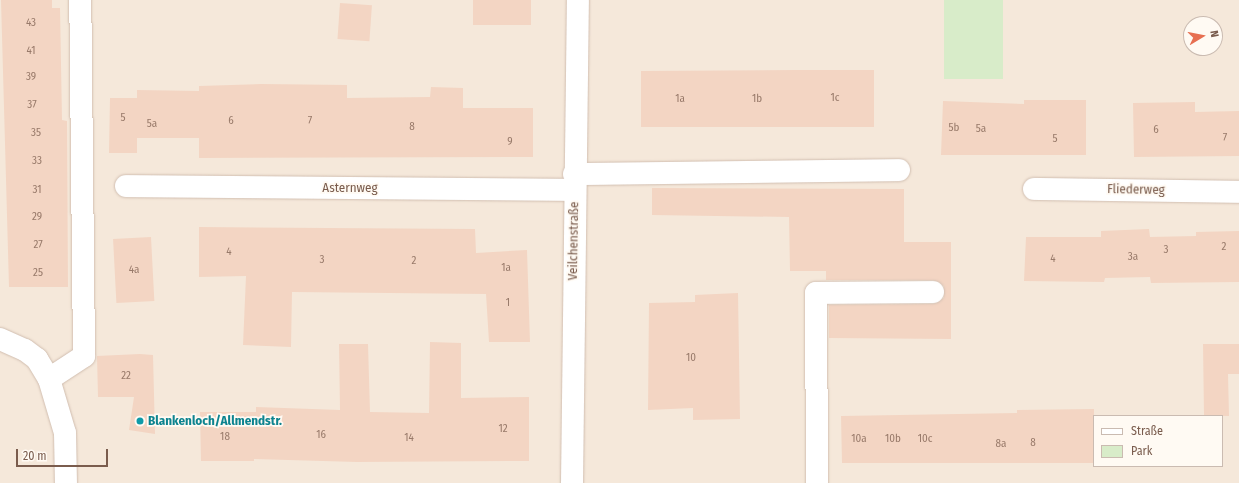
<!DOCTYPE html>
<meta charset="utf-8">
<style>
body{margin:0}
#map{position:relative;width:1239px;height:483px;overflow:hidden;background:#fdf6ec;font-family:"Fira Sans Condensed",sans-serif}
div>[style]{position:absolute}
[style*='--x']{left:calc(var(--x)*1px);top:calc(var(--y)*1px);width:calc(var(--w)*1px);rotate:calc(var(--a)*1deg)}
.residential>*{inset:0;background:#f5e8da}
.green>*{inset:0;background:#d8ecc9;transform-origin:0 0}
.building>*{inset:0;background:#f3d5c3;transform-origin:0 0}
.roads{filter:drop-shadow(0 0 1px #d1beb0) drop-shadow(0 0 1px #d1beb0)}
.minor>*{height:22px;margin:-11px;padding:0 11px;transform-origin:11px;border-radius:11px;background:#fff}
.dots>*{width:11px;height:11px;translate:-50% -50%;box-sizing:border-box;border:2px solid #fffaf3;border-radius:50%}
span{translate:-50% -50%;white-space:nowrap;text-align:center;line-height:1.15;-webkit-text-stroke:3.5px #fffaf3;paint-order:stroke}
.number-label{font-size:11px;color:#987a6a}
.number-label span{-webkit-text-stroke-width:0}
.street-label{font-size:13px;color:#7a5c4d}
.culture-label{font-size:13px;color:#0d838f;font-weight:700}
.left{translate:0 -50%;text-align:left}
.legend{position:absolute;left:1093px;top:415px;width:130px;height:52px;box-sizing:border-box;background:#fffaf3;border:1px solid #cabbb1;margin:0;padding:5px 7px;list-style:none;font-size:12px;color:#7a5c4d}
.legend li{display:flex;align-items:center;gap:8px;height:20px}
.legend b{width:20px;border:1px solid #cabbb1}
.north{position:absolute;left:1183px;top:16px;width:40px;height:40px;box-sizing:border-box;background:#fffaf3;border:1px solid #cabbb1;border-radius:50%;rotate:80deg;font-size:11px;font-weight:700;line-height:16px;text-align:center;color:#7a5c4d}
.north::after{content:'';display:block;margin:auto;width:14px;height:18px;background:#e76f51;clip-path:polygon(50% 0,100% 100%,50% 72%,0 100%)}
.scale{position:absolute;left:16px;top:449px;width:92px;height:18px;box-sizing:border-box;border:2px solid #7a5c4d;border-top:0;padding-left:5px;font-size:12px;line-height:14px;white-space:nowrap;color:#7a5c4d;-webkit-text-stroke:3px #fffaf3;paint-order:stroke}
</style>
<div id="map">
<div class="residential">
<div style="clip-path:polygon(evenodd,0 0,1239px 0,1239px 483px,0 483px,0 0,1191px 24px,1215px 24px,1215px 48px,1191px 48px,1191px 24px,0 0,1094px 416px,1222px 416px,1222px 466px,1094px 466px,1094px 416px)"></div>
</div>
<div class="green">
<div style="left:944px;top:0;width:59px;height:79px"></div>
</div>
<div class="building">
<div style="clip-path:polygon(1px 0,52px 0,52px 8px,60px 8px,62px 120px,67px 121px,68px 287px,9px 287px)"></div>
<div style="left:473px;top:0;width:58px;height:25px"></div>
<div style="left:340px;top:3px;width:32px;height:36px;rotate:4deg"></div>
<div style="clip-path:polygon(796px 70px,874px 70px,874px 127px,641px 127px,641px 71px)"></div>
<div style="clip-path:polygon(261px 84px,347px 85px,347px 98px,430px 97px,431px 87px,463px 88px,463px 108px,533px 108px,533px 157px,199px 158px,199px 138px,137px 138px,137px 153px,109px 153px,110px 98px,137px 98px,137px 90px,199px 91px,199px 86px)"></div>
<div style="clip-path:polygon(1024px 100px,1086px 100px,1086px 155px,941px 155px,943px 101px,1024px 104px)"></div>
<div style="clip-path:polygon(1195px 102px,1195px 112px,1239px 111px,1239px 156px,1134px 157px,1133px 103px)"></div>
<div style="clip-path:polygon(652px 188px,904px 189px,904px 242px,951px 242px,951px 339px,829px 338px,829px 305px,933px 304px,944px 298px,944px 286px,933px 280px,826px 280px,826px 271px,790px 271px,789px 217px,652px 215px)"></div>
<div style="clip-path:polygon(199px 227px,475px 229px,476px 253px,527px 250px,530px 342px,489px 342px,486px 294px,292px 292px,291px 347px,243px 345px,246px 276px,199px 277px)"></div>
<div style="clip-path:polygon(1149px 229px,1150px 237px,1196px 236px,1196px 232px,1239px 231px,1239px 282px,1151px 283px,1150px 277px,1105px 278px,1104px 282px,1024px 281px,1026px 237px,1101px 237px,1101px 231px)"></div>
<div style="left:151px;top:237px;width:64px;height:38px;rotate:87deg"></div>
<div style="clip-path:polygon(738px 293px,740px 419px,693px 420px,693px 408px,648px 410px,649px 303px,695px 302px,695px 295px)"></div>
<div style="clip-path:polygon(430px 342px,461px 343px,461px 398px,529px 397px,529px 461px,357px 462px,254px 459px,254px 461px,201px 461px,200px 412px,256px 412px,256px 407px,340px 410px,339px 344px,368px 344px,370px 412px,429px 413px)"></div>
<div style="clip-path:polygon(1203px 344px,1239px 344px,1239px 374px,1228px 374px,1229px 416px,1204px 416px)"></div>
<div style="clip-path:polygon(140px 354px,153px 355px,155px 434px,129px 430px,134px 397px,98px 397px,97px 356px)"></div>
<div style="clip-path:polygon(1094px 409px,1094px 463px,842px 463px,841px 416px,1017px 413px,1017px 410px)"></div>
</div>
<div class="roads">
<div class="minor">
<div style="--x:574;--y:174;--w:325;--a:-0.7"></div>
<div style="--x:126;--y:186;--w:448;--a:0.5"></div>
<div style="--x:1034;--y:189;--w:205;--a:0.8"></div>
<div style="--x:0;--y:339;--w:27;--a:24"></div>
<div style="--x:25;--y:350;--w:15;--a:37"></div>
<div style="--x:37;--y:359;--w:23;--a:59"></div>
<div style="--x:49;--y:379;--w:56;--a:73.5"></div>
<div style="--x:65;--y:433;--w:50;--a:88.9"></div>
<div style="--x:49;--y:379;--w:42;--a:-33.3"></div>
<div style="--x:84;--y:356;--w:356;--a:-90.6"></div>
<div style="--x:572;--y:483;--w:483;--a:-89.3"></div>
<div style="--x:817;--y:483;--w:190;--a:-90.3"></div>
<div style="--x:816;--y:293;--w:117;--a:-0.5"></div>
</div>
</div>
<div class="dots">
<div style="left:140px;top:421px;background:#0f9aa8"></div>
</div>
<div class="number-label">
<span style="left:31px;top:23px">43</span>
<span style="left:31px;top:51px">41</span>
<span style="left:31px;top:77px">39</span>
<span style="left:835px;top:98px">1c</span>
<span style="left:680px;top:99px">1a</span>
<span style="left:757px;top:99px">1b</span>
<span style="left:32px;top:105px">37</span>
<span style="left:123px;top:118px">5</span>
<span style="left:231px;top:121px">6</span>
<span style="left:310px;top:121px">7</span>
<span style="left:152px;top:124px">5a</span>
<span style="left:412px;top:127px">8</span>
<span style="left:954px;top:128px">5b</span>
<span style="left:981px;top:129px">5a</span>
<span style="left:1156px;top:130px">6</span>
<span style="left:36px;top:133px">35</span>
<span style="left:1225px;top:138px">7</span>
<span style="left:1055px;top:139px">5</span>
<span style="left:510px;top:142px">9</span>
<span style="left:37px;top:161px">33</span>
<span style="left:37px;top:190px">31</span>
<span style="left:37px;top:217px">29</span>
<span style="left:38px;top:245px">27</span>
<span style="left:1224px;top:247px">2</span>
<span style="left:1166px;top:250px">3</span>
<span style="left:229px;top:252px">4</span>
<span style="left:1133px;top:257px">3a</span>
<span style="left:1053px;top:259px">4</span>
<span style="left:322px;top:260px">3</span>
<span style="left:414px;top:261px">2</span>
<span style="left:506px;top:268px">1a</span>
<span style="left:134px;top:270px">4a</span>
<span style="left:38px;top:273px">25</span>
<span style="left:508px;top:303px">1</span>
<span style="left:691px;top:358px">10</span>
<span style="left:126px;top:376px">22</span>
<span style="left:503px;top:429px">12</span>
<span style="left:321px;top:435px">16</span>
<span style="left:225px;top:437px">18</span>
<span style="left:409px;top:438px">14</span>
<span style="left:859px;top:439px">10a</span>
<span style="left:893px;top:439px">10b</span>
<span style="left:925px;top:439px">10c</span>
<span style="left:1033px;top:443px">8</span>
<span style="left:1001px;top:444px">8a</span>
</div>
<div class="street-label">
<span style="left:350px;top:188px">Asternweg</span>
<span style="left:1136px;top:190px;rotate:1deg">Fliederweg</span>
<span style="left:574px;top:241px;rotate:-89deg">Veilchenstraße</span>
</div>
<div class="culture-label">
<span class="left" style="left:148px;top:421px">Blankenloch/Allmendstr.</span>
</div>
<ul class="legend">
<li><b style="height:5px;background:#fff"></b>Straße</li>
<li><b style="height:11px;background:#d8ecc9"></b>Park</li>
</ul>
<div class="north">N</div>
<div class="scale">20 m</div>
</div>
